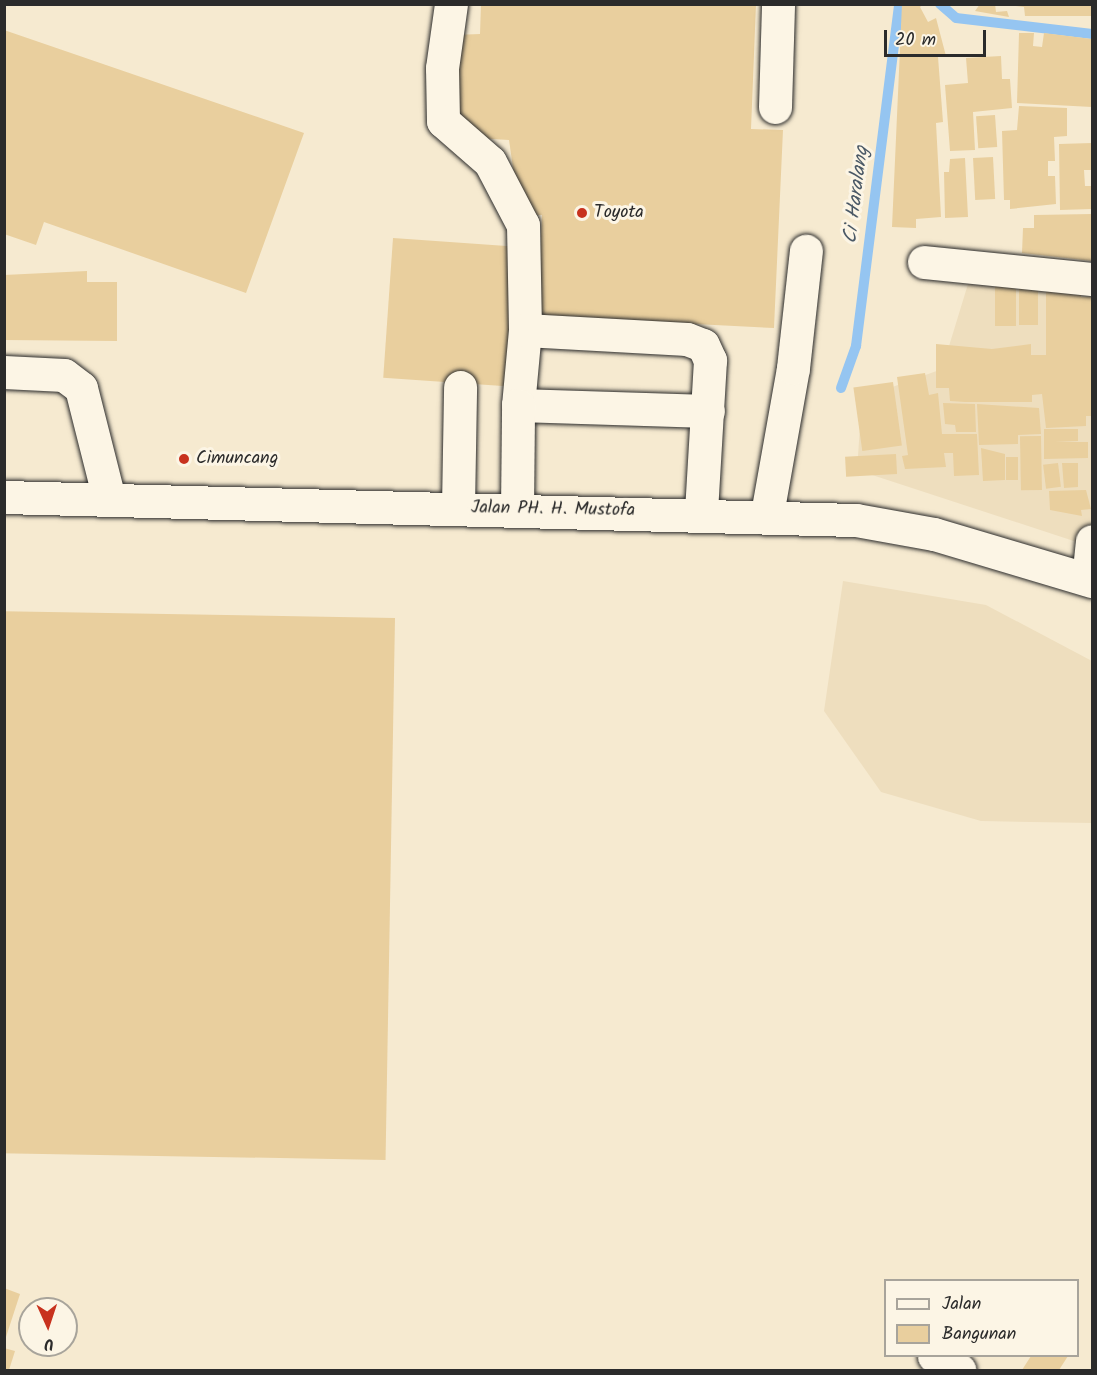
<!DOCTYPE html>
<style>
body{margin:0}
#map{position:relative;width:1097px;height:1375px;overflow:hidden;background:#f6ead0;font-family:Kalam,sans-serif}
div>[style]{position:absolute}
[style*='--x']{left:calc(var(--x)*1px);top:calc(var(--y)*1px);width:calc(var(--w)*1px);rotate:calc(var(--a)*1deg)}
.built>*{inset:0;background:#eedebe}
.stream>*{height:10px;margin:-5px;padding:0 5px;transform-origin:5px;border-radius:5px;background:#95c5f1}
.building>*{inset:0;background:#e9cf9e;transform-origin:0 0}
.roads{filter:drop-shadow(0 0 2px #2b2b2b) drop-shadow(0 0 2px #2b2b2b)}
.minor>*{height:33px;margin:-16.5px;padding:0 16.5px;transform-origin:16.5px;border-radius:16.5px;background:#fcf5e5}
.highway>*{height:33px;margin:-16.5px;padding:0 16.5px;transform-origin:16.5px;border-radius:16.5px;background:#fcf5e5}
.dots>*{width:16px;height:16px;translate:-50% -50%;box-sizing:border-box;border:3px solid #fcf5e5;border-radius:50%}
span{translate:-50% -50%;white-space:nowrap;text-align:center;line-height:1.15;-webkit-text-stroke:6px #fcf5e5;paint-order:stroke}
.poi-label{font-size:18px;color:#2b2b2b}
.left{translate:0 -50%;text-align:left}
.street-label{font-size:18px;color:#2b2b2b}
.water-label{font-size:20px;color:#4b5966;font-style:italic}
.frame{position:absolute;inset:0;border:6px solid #2b2b2b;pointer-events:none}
.legend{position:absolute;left:884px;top:1279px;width:195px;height:78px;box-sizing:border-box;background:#fcf5e5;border:2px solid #a8a49b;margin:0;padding:8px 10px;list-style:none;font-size:18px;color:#2b2b2b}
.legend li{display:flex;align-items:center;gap:12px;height:30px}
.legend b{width:30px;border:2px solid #a8a49b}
.north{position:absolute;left:18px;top:1297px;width:60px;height:60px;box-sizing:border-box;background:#fcf5e5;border:2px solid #a8a49b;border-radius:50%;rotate:177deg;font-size:16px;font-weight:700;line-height:24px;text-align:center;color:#2b2b2b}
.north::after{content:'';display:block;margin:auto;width:21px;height:27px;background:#c8321e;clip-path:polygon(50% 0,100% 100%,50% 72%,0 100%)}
.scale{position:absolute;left:884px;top:30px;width:102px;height:27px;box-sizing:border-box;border:3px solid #2b2b2b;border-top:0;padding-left:8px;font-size:18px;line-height:21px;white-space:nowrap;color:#2b2b2b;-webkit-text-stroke:4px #fcf5e5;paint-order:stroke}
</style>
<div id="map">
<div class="built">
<div style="clip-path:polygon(968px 284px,1092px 291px,1092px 547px,857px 470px,862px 398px,942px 369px)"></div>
<div style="clip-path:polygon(843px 581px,986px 605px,1092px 661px,1092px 823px,981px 821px,881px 792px,824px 711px)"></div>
</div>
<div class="stream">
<div style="--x:940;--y:4;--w:21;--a:41"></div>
<div style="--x:956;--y:18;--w:137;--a:6.7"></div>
<div style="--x:841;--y:388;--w:45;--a:-70.3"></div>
<div style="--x:856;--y:346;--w:345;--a:-82.8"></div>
</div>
<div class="building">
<div style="clip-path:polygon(481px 4px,756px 4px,751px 129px,783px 130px,774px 328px,537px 316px,542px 215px,520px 216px,509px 140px,459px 137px,454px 35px,480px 34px)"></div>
<div style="clip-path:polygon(902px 4px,923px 4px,920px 7px,928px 22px,936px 18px,946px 56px,938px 57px,943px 122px,936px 123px,941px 217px,916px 219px,916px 228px,892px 227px)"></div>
<div style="clip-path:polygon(980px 4px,995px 4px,996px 12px,1007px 11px,1009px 17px,975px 11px)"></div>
<div style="clip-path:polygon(998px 4px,1092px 4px,1092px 16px,1025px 16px,1024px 7px)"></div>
<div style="clip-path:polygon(4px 30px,304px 133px,246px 293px,44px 222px,36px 245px,4px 234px)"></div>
<div style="clip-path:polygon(1019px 33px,1034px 33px,1033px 46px,1042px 47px,1044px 33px,1092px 39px,1092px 107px,1017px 103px)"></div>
<div style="clip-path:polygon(1001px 56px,1002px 79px,1010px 79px,1012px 108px,973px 112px,975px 150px,950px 151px,945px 85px,968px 83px,966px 58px)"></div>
<div style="clip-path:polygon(1019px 106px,1067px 108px,1067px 136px,1054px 137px,1055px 161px,1048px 161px,1048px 176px,1055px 176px,1056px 204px,1010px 209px,1010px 200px,1004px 200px,1002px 131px,1017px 130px)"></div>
<div style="left:995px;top:115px;width:32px;height:19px;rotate:86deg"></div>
<div style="clip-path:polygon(1092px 143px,1092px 170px,1084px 170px,1085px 186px,1092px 186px,1092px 209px,1060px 210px,1059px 144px)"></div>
<div style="left:993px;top:157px;width:42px;height:20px;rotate:87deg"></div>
<div style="clip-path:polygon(965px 158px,968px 217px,945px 218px,944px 172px,949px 172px,950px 159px)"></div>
<div style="clip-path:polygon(1092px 214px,1092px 261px,1022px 253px,1023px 228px,1034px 228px,1034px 215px)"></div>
<div style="left:393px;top:238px;width:127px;height:140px;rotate:4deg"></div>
<div style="clip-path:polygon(87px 271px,87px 282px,117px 282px,117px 341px,4px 340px,4px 275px)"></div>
<div style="left:995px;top:278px;width:21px;height:48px"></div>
<div style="left:1038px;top:278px;width:47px;height:19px;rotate:90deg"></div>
<div style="clip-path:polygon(1081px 289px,1081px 297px,1092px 297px,1092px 416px,1086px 416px,1086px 426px,1046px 428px,1042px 394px,1032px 395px,1032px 402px,965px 402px,950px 401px,949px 388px,936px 388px,936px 344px,992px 349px,1031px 344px,1031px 355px,1046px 355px,1046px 290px)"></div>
<div style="clip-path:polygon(925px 373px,929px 395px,938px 393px,942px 434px,977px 434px,979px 475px,954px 476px,953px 453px,944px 453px,946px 467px,905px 469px,902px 456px,908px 455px,897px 377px)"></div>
<div style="left:893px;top:382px;width:64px;height:40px;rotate:82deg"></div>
<div style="clip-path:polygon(943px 403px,975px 404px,976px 432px,956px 432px,955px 425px,945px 424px)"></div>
<div style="clip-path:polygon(977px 404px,1039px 408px,1041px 434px,1018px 435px,1018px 444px,979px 445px)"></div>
<div style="clip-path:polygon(1044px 429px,1078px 429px,1078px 441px,1055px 442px,1088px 442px,1088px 458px,1044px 459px)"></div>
<div style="left:1041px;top:436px;width:54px;height:21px;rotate:89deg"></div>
<div style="clip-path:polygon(981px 448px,1005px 454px,1005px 480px,983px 481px)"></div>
<div style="left:896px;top:454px;width:20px;height:51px;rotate:87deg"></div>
<div style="left:1006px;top:457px;width:12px;height:23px"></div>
<div style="left:1058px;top:463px;width:24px;height:15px;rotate:83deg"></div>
<div style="clip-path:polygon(1062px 463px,1078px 463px,1078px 487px,1064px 488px)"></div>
<div style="clip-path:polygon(1086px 490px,1091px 509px,1081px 510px,1082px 516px,1050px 510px,1049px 491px)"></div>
<div style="left:395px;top:618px;width:542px;height:391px;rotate:91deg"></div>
<div style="clip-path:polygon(4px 1288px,20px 1294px,5px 1340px,4px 1340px)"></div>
<div style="clip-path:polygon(4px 1348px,15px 1351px,9px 1370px,4px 1370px)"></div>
<div style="clip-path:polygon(1031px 1356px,1068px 1356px,1059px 1370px,1022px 1370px)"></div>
</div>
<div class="roads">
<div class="minor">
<div style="--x:451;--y:4;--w:65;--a:98"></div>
<div style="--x:442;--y:68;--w:53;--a:88.9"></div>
<div style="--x:443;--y:121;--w:62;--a:41.1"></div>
<div style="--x:490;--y:162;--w:71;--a:62.4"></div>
<div style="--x:523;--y:225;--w:105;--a:88.9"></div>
<div style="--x:525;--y:330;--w:75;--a:95.3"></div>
<div style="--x:518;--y:405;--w:190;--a:1.8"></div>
<div style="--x:775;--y:107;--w:103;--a:-88.3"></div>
<div style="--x:924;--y:262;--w:169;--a:5.8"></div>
<div style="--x:525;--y:330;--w:162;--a:3.2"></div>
<div style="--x:687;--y:339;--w:17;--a:21"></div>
<div style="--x:703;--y:345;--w:17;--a:65"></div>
<div style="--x:710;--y:360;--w:153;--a:93.4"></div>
<div style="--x:4;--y:372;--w:60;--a:2.9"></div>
<div style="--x:64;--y:375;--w:21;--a:37"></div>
<div style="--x:81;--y:388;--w:114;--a:75.8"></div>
<div style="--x:458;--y:507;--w:120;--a:-89"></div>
<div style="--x:517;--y:509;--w:104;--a:-89.4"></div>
<div style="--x:767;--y:514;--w:148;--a:-79.9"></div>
<div style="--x:793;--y:368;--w:118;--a:-83.7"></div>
<div style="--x:1088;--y:579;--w:38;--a:-84"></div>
<div style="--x:934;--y:1356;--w:29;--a:29"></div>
</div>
<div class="highway">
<div style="--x:4;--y:497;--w:852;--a:1.55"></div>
<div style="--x:856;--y:520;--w:79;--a:10.2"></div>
<div style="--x:934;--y:534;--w:165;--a:16.6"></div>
</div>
</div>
<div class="dots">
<div style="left:582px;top:213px;background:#c8321e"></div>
<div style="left:184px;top:459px;background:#c8321e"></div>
</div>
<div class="poi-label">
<span class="left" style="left:594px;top:213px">Toyota</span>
<span class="left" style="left:196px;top:459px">Cimuncang</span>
</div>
<div class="street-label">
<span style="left:553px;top:510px;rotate:1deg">Jalan PH. H. Mustofa</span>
</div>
<div class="water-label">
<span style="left:857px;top:195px;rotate:-83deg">Ci Haralang</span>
</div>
<div class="frame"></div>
<ul class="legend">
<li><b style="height:8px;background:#fcf5e5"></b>Jalan</li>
<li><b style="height:16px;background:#e9cf9e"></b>Bangunan</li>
</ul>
<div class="north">U</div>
<div class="scale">20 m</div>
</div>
